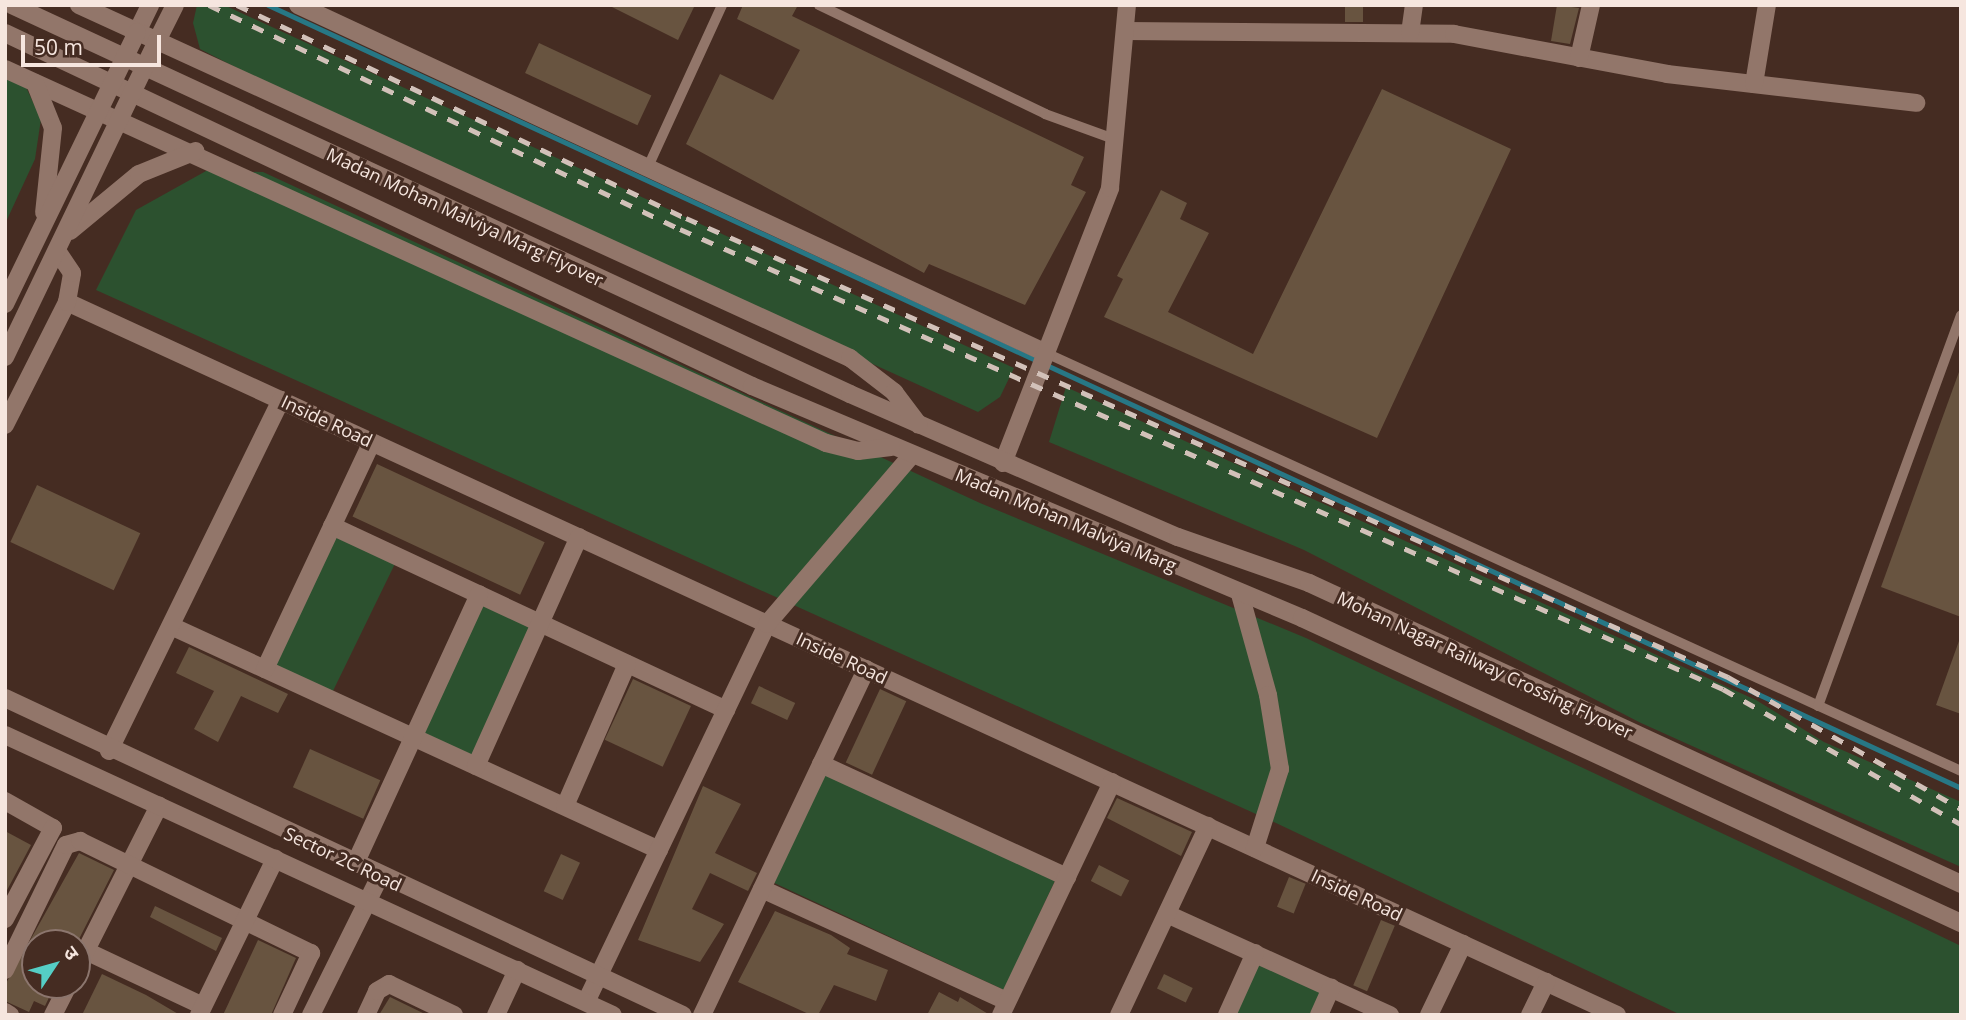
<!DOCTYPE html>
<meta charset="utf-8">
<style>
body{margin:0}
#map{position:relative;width:1966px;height:1020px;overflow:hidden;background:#452c22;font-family:"Open Sans","Noto Sans Devanagari",sans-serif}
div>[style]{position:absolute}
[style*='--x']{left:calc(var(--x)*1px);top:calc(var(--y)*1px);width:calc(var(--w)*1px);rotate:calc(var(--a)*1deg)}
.green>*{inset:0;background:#2c512f;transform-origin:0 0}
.stream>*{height:5px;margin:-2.5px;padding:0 2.5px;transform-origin:2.5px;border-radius:2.5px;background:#277785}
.building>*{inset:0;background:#685440;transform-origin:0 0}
.service>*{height:10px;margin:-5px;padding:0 5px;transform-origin:5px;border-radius:5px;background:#92766a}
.minor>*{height:18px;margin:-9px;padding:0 9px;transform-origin:9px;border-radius:9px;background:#92766a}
.tertiary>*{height:18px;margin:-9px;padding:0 9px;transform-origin:9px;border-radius:9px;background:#92766a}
.secondary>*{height:18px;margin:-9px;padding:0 9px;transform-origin:9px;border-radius:9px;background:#92766a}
.rail>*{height:5px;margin-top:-2.5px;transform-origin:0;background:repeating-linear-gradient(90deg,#d2c1b9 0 12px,transparent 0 24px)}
span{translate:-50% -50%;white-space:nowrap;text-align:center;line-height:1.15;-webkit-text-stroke:6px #452c22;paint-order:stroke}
.street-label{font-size:18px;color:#f6e6df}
.frame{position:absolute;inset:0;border:7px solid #f6e6df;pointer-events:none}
.north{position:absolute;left:21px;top:929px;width:70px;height:70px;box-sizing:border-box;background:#452c22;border:2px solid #8c766e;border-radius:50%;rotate:54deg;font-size:19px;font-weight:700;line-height:28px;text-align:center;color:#f6e6df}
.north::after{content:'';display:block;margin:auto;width:24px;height:32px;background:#55cec5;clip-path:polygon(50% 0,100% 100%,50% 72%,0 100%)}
.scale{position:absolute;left:21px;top:35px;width:140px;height:32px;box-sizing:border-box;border:4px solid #f6e6df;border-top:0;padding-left:9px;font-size:21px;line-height:24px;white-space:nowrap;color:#f6e6df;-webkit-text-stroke:5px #452c22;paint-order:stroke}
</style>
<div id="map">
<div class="green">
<div style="clip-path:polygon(197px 5px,224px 5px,1014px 368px,1000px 397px,978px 412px,340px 121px,200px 49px,193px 23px)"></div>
<div style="clip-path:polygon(5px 66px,25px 85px,41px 119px,35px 159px,5px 224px)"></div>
<div style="clip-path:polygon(206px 171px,263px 172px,980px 503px,1306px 638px,1907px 920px,1961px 946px,1961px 1015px,1681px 1015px,1276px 823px,96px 290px,136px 210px)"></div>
<div style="clip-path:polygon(1066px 387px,1756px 700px,1824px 742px,1961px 802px,1961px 867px,1641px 723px,1304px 550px,1049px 442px)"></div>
<div style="left:335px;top:534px;width:67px;height:144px;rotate:26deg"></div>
<div style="left:481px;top:603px;width:56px;height:144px;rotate:25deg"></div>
<div style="left:825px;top:773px;width:254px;height:121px;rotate:25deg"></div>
<div style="clip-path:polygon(1259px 963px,1322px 993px,1311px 1015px,1234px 1015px)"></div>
</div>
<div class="stream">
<div style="--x:268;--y:5;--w:1865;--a:24.82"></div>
</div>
<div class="building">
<div style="clip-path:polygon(608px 5px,695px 5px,678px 40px)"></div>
<div style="clip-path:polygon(743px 5px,798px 5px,792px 16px,1084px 157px,1071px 185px,1086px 192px,1025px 305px,929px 264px,924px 273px,686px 144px,720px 74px,773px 100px,800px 50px,737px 19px)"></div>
<div style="left:1345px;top:5px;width:18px;height:17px"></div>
<div style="clip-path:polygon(1557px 5px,1579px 8px,1570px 44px,1551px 41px)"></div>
<div style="left:539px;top:43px;width:124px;height:33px;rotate:25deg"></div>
<div style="clip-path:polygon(1382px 89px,1511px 149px,1377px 438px,1104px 317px,1123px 279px,1117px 276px,1161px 190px,1187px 203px,1180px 219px,1209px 233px,1168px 312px,1253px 354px)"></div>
<div style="clip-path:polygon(1959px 372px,1961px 373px,1961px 617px,1881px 587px)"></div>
<div style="left:377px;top:464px;width:185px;height:58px;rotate:25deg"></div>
<div style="left:37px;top:485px;width:114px;height:63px;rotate:25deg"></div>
<div style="clip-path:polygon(1959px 641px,1961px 641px,1961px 714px,1936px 705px)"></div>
<div style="clip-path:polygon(189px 647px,288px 694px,278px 713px,241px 696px,218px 742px,194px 729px,214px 691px,176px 673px)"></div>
<div style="left:633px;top:679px;width:64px;height:67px;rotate:25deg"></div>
<div style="left:759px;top:686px;width:40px;height:19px;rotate:25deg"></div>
<div style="left:880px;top:689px;width:29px;height:81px;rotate:25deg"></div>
<div style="left:310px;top:749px;width:77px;height:42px;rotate:24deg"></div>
<div style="clip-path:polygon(703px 786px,741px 804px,715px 853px,757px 873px,748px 891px,710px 873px,692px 909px,724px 924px,700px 962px,638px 940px)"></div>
<div style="clip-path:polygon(1117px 798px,1192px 832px,1181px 856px,1107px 818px)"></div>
<div style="clip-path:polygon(5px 831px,31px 845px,5px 894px)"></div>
<div style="clip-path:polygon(79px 853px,114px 870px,77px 943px,35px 943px,35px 985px,55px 985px,45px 1006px,34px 1001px,29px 1012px,5px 1001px,5px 985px)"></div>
<div style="left:561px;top:854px;width:21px;height:41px;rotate:25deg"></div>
<div style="left:1099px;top:865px;width:34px;height:18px;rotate:27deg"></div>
<div style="left:1289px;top:877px;width:18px;height:32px;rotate:22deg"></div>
<div style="clip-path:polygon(155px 906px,222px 938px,216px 951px,150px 917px)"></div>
<div style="clip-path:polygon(775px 911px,831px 935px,850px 948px,847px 954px,888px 970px,876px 1001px,834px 985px,818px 1015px,811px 1015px,738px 982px)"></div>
<div style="left:1381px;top:920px;width:15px;height:71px;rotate:23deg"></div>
<div style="clip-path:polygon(258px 940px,296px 958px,271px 1015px,223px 1015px)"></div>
<div style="clip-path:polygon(102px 974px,146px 995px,180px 1015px,82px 1015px)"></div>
<div style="left:1164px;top:974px;width:32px;height:16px;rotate:26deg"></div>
<div style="clip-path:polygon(939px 992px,958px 1002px,960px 997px,990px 1015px,927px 1015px)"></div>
<div style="clip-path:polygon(390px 997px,427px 1015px,379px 1015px)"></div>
</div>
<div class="service">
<div style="--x:819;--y:5;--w:251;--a:25.7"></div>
<div style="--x:1045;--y:114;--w:77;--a:19.9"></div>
<div style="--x:647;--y:169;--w:180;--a:-65.4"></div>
<div style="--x:1046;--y:353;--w:1006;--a:24.55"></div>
<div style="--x:1818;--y:706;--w:416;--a:-69.9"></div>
</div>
<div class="minor">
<div style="--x:298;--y:5;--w:825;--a:24.95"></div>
<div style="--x:1125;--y:31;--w:329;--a:0.5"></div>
<div style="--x:1454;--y:34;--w:217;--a:10.6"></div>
<div style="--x:1667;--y:74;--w:251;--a:6.6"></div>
<div style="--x:1410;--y:33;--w:28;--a:-82"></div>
<div style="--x:1579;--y:58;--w:54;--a:-77.2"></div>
<div style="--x:1754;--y:84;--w:80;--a:-80.7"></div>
<div style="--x:67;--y:302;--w:1706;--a:24.7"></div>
<div style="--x:1003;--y:463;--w:295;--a:-68.7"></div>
<div style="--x:1110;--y:188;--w:184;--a:-84.7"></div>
<div style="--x:332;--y:526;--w:435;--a:25"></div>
<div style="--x:1240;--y:594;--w:105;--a:74.5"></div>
<div style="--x:1268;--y:695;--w:75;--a:80.8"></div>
<div style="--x:1280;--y:769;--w:83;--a:107.6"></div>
<div style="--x:171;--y:626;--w:537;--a:24.66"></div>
<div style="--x:265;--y:669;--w:251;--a:-64.8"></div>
<div style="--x:109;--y:751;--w:391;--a:-63.9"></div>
<div style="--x:821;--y:764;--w:271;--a:24.7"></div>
<div style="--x:476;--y:766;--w:251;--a:-65.8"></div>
<div style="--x:5;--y:801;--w:55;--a:29.4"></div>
<div style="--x:53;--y:828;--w:103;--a:117.8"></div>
<div style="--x:565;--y:806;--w:155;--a:-66.4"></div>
<div style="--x:355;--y:864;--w:297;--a:-65.3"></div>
<div style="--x:762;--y:889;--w:269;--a:24.6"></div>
<div style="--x:1167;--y:914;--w:245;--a:24.4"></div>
<div style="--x:86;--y:951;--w:129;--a:25.2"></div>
<div style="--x:77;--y:968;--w:182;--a:-63.2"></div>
<div style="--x:5;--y:970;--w:139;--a:-64"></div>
<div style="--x:66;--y:845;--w:15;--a:-16"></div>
<div style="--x:80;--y:841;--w:257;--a:25.9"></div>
<div style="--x:311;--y:953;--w:68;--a:115.1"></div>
<div style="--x:586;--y:1002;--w:419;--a:-64.4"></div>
<div style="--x:767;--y:624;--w:221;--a:-49.4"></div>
<div style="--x:5;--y:1012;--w:6;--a:31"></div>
<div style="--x:53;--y:1015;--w:34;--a:-63"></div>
<div style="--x:199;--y:1015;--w:174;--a:-64"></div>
<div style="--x:311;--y:1015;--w:155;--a:-63.6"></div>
<div style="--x:366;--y:1015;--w:26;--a:-65"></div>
<div style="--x:377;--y:991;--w:14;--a:-30"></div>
<div style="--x:389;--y:984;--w:72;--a:25.5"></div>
<div style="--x:496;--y:1015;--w:50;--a:-65"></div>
<div style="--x:702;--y:1015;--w:383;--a:-64.6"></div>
<div style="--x:1001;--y:1015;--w:258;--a:-64.5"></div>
<div style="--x:1119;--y:1015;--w:209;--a:-64.8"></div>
<div style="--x:1227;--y:1015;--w:68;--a:-65.7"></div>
<div style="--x:1319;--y:1015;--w:30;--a:-66"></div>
<div style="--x:1429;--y:1015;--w:79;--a:-64.4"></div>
<div style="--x:1530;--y:1015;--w:37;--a:-64"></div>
</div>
<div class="tertiary">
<div style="--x:137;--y:32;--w:30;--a:-64"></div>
<div style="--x:157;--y:41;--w:40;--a:-63.4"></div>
<div style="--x:5;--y:425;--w:138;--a:-63.2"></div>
<div style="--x:67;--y:302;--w:29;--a:-80"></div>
<div style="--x:72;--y:273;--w:27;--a:-124"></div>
<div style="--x:5;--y:698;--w:748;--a:25.06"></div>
<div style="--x:5;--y:735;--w:669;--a:24.73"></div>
</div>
<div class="secondary">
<div style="--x:12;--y:5;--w:924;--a:24.9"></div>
<div style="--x:850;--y:394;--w:358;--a:23.6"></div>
<div style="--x:1178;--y:537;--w:139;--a:19.3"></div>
<div style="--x:1309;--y:583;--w:718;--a:24.78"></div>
<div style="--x:79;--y:5;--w:848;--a:24.6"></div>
<div style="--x:850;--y:358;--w:56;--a:37.7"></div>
<div style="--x:894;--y:392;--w:41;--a:52.9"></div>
<div style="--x:5;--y:33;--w:826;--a:25.29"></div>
<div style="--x:752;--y:386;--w:597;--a:22.87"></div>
<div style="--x:1302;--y:618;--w:726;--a:24.84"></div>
<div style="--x:5;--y:69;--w:902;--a:24.49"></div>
<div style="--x:826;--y:443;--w:33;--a:14"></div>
<div style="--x:858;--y:451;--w:33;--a:-7"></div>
<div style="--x:35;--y:83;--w:48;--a:68.2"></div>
<div style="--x:53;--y:128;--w:85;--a:96"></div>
<div style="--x:70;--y:231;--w:89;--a:-39.6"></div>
<div style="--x:139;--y:174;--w:61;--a:-22"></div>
<div style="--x:5;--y:304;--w:302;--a:-64.1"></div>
<div style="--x:5;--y:357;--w:351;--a:-64.3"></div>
</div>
<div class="rail">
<div style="--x:209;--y:5;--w:522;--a:25.44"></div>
<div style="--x:680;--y:229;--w:1140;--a:23.8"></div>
<div style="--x:1723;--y:689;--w:274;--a:29.6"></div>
<div style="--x:237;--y:5;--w:497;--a:25.4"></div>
<div style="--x:686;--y:218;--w:1139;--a:23.77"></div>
<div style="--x:1728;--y:677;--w:268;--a:29.5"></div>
</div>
<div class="street-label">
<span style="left:465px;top:217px;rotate:25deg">Madan Mohan Malviya Marg Flyover</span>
<span style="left:327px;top:421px;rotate:25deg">Inside Road</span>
<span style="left:1066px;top:520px;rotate:23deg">Madan Mohan Malviya Marg</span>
<span style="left:842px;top:658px;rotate:25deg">Inside Road</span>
<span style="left:1485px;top:665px;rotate:25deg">Mohan Nagar Railway Crossing Flyover</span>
<span style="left:343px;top:859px;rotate:25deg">Sector 2C Road</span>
<span style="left:1357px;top:895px;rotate:25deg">Inside Road</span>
</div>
<div class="frame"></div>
<div class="north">उ</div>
<div class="scale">50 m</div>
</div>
